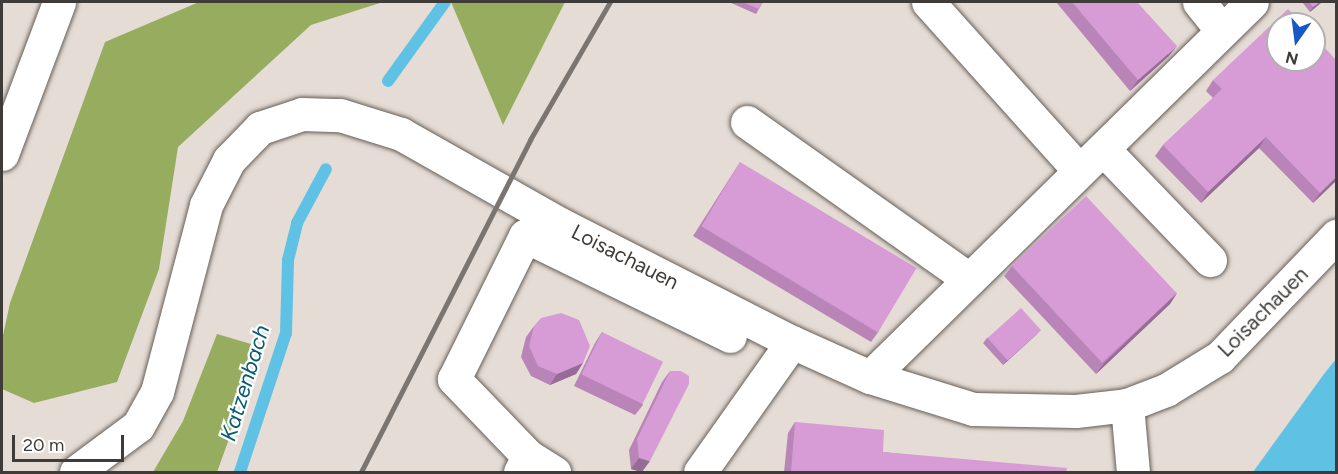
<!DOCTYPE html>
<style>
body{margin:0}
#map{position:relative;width:1338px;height:474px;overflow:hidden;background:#e5dcd5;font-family:Figtree,sans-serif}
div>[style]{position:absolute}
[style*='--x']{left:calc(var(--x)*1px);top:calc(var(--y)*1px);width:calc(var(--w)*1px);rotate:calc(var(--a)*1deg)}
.forest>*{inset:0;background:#96ad60}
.water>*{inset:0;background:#5fc2e5}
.stream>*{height:12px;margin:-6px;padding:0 6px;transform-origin:6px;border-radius:6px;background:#5fc2e5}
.roads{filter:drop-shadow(0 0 2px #655e57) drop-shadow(0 0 2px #655e57)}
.minor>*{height:33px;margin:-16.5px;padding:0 16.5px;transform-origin:16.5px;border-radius:16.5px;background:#fff}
.rail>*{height:4.5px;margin:-2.25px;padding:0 2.25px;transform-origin:2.25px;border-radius:2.25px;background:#7a7571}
.wall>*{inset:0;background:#b985b8}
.shaded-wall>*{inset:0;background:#966c96}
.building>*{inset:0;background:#d79bd6;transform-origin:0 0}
span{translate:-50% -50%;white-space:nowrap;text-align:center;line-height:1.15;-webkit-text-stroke:4.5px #fff;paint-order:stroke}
.street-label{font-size:21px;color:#3e3b38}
.water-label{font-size:22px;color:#055c74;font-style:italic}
.frame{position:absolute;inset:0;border:3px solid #3e3b38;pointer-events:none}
.north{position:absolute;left:1266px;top:12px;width:60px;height:60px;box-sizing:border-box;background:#fff;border:2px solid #b2b1af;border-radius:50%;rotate:194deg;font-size:16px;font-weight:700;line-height:24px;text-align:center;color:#3e3b38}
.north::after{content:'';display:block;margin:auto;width:21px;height:27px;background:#1858c4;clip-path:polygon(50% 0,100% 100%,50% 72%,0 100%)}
.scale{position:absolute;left:12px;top:435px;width:112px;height:27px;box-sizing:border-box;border:3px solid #3e3b38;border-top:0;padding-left:8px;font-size:18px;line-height:21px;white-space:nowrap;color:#3e3b38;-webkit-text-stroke:4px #fff;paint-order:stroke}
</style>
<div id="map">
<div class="forest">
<div style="clip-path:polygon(199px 2px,383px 2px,311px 25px,178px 147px,159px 269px,117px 382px,34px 403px,2px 389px,2px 340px,10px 303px,105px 42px)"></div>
<div style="clip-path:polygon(451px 2px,565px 2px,503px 125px)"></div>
<div style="clip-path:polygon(217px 334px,251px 344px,229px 439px,217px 472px,153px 472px,183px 421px)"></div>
</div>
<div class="water">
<div style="clip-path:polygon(1336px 359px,1336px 472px,1253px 472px,1324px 374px)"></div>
</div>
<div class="stream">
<div style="--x:388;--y:81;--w:97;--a:-54.2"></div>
<div style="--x:240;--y:472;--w:146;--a:-71.7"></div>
<div style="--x:286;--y:333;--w:73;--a:-88.4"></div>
<div style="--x:288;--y:260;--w:38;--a:-76"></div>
<div style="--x:297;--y:223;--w:61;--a:-61.8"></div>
</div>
<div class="roads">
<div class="minor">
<div style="--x:928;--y:2;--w:226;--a:48.1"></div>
<div style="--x:1199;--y:2;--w:35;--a:51"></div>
<div style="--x:747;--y:122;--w:272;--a:35.3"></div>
<div style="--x:1104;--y:150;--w:153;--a:46.1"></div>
<div style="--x:2;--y:154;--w:162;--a:-69.4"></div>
<div style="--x:870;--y:377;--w:535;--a:-44.47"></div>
<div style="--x:1127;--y:405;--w:67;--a:84.9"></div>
<div style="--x:528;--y:456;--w:107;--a:-133.9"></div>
<div style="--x:454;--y:379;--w:160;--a:-63.6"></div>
<div style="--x:525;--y:236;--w:228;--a:26"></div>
<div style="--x:76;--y:472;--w:77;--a:-36.6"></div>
<div style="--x:138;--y:426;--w:39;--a:-61"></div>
<div style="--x:157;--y:392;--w:193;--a:-75.3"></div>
<div style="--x:206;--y:205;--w:51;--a:-62.9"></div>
<div style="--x:229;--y:160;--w:45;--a:-45.9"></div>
<div style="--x:260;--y:128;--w:44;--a:-18.4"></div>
<div style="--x:302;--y:114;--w:38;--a:2"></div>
<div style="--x:340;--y:115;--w:64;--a:17.3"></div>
<div style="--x:401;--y:134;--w:185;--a:29.5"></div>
<div style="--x:562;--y:225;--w:258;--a:27"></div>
<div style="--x:792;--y:342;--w:85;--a:24.2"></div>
<div style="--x:870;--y:377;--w:108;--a:17.3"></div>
<div style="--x:973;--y:409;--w:103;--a:1.1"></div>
<div style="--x:1076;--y:411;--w:51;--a:-6.7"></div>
<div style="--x:1127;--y:405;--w:42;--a:-21"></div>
<div style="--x:1166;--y:390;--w:63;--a:-31.4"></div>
<div style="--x:1220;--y:357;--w:168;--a:-46.2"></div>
<div style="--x:520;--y:472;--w:18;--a:-63"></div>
<div style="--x:528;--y:456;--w:31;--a:32"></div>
<div style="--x:700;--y:472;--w:159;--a:-54.7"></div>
</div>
</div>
<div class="rail">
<div style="--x:361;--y:472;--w:373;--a:-63"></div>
<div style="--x:530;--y:140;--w:160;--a:-59.9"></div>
</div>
<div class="wall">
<div style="clip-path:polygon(729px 2px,763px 2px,756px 14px)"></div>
<div style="clip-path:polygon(1056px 2px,1137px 2px,1169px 56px,1130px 91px)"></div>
<div style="clip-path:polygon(1302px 2px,1322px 2px,1310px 12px)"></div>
<div style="clip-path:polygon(1213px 80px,1336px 181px,1313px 203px,1259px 148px,1201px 203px,1155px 156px,1163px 145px,1213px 98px,1206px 91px)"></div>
<div style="clip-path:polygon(740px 162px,879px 331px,871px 342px,693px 236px)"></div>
<div style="clip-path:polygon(1012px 266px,1177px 293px,1170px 304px,1096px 374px,1004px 276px)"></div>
<div style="clip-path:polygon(534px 326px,583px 363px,576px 374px,550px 385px,531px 376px,521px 357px,526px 337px)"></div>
<div style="clip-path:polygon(602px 332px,643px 405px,635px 415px,574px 386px,595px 343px)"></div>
<div style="clip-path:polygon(1037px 334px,1003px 365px,983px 343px,987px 338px)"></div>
<div style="clip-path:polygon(670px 371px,642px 472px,631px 469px,629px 450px,662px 382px)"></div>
<div style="clip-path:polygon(795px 422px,883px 452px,1066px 472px,784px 472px,788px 433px)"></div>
</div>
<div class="shaded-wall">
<div style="clip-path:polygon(1320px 2px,1322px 2px,1310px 12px,1313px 7px)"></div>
<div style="clip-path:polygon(1177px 46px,1169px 56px,1130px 91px,1138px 80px)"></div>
<div style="clip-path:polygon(1266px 137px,1259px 148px,1201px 203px,1208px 192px)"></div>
<div style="clip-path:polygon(1336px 177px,1336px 181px,1313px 203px,1320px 193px)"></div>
<div style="clip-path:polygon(1177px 293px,1170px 304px,1096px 374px,1104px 363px)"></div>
<div style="clip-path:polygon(1041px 330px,1037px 334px,1003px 365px,1007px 360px)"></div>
<div style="clip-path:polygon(583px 363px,576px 374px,550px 385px,557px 374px)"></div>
<div style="clip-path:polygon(639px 458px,650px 461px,642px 472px,631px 469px)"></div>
</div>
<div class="building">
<div style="clip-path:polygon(742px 2px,763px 2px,759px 9px)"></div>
<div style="clip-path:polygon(1072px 2px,1137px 2px,1177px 46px,1138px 80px)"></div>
<div style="clip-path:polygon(1309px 2px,1320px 2px,1313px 7px)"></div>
<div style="clip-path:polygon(1288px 9px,1302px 24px,1278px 24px,1278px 60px,1314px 60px,1314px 36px,1336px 60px,1336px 177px,1320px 193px,1266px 137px,1208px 192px,1163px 145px,1222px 89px,1213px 80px)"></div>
<div style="left:740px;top:162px;width:206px;height:75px;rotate:31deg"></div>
<div style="left:1086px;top:196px;width:133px;height:102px;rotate:47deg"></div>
<div style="left:1021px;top:308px;width:30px;height:45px;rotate:48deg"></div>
<div style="clip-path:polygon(561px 313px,579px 320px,590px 346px,583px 363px,557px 374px,538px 366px,529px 346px,534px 326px,541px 318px)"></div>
<div style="left:602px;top:332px;width:68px;height:47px;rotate:26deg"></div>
<div style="clip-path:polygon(670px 371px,681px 371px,689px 376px,689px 384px,650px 461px,639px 458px,637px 439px)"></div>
<div style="clip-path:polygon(795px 422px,884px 430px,883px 452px,1067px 468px,1066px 472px,791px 472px)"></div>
</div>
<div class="street-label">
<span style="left:625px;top:257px;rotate:27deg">Loisachauen</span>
<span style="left:1263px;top:312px;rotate:-45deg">Loisachauen</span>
</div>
<div class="water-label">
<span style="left:245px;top:383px;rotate:-73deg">Katzenbach</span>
</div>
<div class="frame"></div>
<div class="north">N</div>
<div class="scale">20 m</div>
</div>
